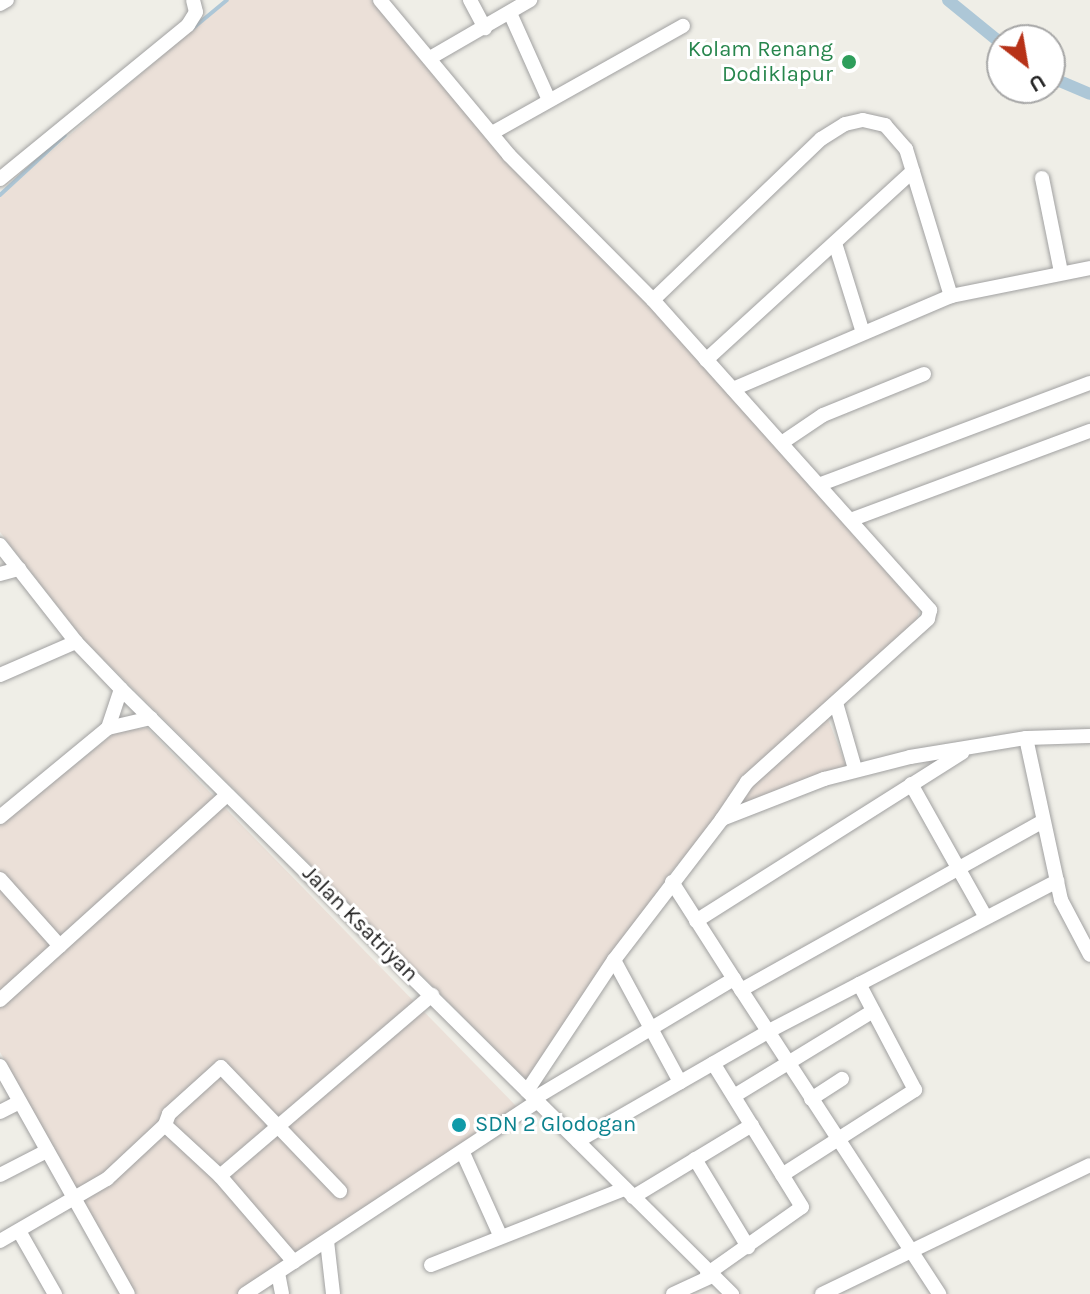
<!DOCTYPE html>
<style>
body{margin:0}
#map{position:relative;width:1090px;height:1294px;overflow:hidden;background:#efeee7;font-family:Karla,sans-serif}
div>[style]{position:absolute}
[style*='--x']{left:calc(var(--x)*1px);top:calc(var(--y)*1px);width:calc(var(--w)*1px);rotate:calc(var(--a)*1deg)}
.military>*{inset:0;background:#ebe0d8}
.stream>*{height:4px;margin:-2px;padding:0 2px;transform-origin:2px;border-radius:2px;background:#adc7d7}
.canal>*{height:12px;margin:-6px;padding:0 6px;transform-origin:6px;border-radius:6px;background:#adc7d7}
.roads{filter:drop-shadow(0 0 2px #a1a1a1) drop-shadow(0 0 2px #a1a1a1)}
.minor>*{height:14px;margin:-7px;padding:0 7px;transform-origin:7px;border-radius:7px;background:#fff}
.dots>*{width:22px;height:22px;translate:-50% -50%;box-sizing:border-box;border:4px solid #fff;border-radius:50%}
span{translate:-50% -50%;white-space:nowrap;text-align:center;line-height:1.15;-webkit-text-stroke:6px #fff;paint-order:stroke}
.leisure-label{font-size:22px;color:#27864d}
.right{translate:-100% -50%;text-align:right}
.street-label{font-size:22px;color:#202020}
.culture-label{font-size:22px;color:#0d838f}
.left{translate:0 -50%;text-align:left}
.north{position:absolute;left:986px;top:24px;width:80px;height:80px;box-sizing:border-box;background:#fff;border:2px solid #a6a6a6;border-radius:50%;rotate:149deg;font-size:22px;font-weight:700;line-height:32px;text-align:center;color:#202020}
.north::after{content:'';display:block;margin:auto;width:28px;height:36px;background:#b73218;clip-path:polygon(50% 0,100% 100%,50% 72%,0 100%)}
</style>
<div id="map">
<div class="military">
<div style="clip-path:polygon(227px 0,371px 0,494px 143px,642px 297px,919px 609px,917px 621px,824px 709px,847px 768px,709px 827px,671px 872px,588px 993px,533px 1086px,84px 640px,0 532px,0 195px)"></div>
<div style="clip-path:polygon(147px 728px,521px 1111px,245px 1294px,136px 1294px,0 1052px,0 825px,117px 731px)"></div>
</div>
<div class="stream">
<div style="--x:192;--y:29;--w:45;--a:-39.6"></div>
<div style="--x:0;--y:195;--w:88;--a:-42.7"></div>
</div>
<div class="canal">
<div style="--x:948;--y:0;--w:70;--a:39.2"></div>
<div style="--x:1050;--y:77;--w:43;--a:23"></div>
</div>
<div class="roads">
<div class="minor">
<div style="--x:380;--y:0;--w:202;--a:50.2"></div>
<div style="--x:509;--y:155;--w:204;--a:45.2"></div>
<div style="--x:653;--y:300;--w:416;--a:48.2"></div>
<div style="--x:930;--y:610;--w:9;--a:103"></div>
<div style="--x:928;--y:619;--w:244;--a:138"></div>
<div style="--x:747;--y:782;--w:45;--a:124"></div>
<div style="--x:470;--y:0;--w:32;--a:62"></div>
<div style="--x:0;--y:4;--w:8;--a:-30"></div>
<div style="--x:510;--y:13;--w:95;--a:65.9"></div>
<div style="--x:430;--y:58;--w:116;--a:-30.1"></div>
<div style="--x:492;--y:133;--w:219;--a:-29.3"></div>
<div style="--x:1042;--y:178;--w:96;--a:78.6"></div>
<div style="--x:0;--y:179;--w:243;--a:-39.3"></div>
<div style="--x:188;--y:25;--w:15;--a:-58"></div>
<div style="--x:196;--y:12;--w:12;--a:-104"></div>
<div style="--x:835;--y:243;--w:94;--a:72.7"></div>
<div style="--x:653;--y:300;--w:233;--a:-43.8"></div>
<div style="--x:821;--y:139;--w:28;--a:-32"></div>
<div style="--x:845;--y:124;--w:18;--a:-13"></div>
<div style="--x:863;--y:120;--w:23;--a:13"></div>
<div style="--x:885;--y:125;--w:32;--a:49"></div>
<div style="--x:906;--y:149;--w:154;--a:73"></div>
<div style="--x:951;--y:296;--w:142;--a:-11.4"></div>
<div style="--x:706;--y:360;--w:280;--a:-42.4"></div>
<div style="--x:733;--y:389;--w:237;--a:-23.1"></div>
<div style="--x:783;--y:442;--w:48;--a:-34"></div>
<div style="--x:823;--y:415;--w:109;--a:-22.1"></div>
<div style="--x:821;--y:484;--w:287;--a:-20.6"></div>
<div style="--x:853;--y:519;--w:253;--a:-20.4"></div>
<div style="--x:0;--y:545;--w:123;--a:51.9"></div>
<div style="--x:76;--y:642;--w:65;--a:46.2"></div>
<div style="--x:121;--y:689;--w:860;--a:44.72"></div>
<div style="--x:0;--y:574;--w:20;--a:-15"></div>
<div style="--x:0;--y:675;--w:83;--a:-23.5"></div>
<div style="--x:836;--y:703;--w:69;--a:73.9"></div>
<div style="--x:108;--y:728;--w:41;--a:-71.6"></div>
<div style="--x:1026;--y:738;--w:166;--a:77.8"></div>
<div style="--x:1061;--y:900;--w:62;--a:62.2"></div>
<div style="--x:911;--y:784;--w:151;--a:60.7"></div>
<div style="--x:0;--y:817;--w:140;--a:-39.5"></div>
<div style="--x:108;--y:728;--w:44;--a:-13.1"></div>
<div style="--x:0;--y:879;--w:90;--a:48.2"></div>
<div style="--x:672;--y:882;--w:115;--a:57.4"></div>
<div style="--x:696;--y:921;--w:315;--a:-32.3"></div>
<div style="--x:614;--y:960;--w:139;--a:61.6"></div>
<div style="--x:741;--y:990;--w:345;--a:-29.2"></div>
<div style="--x:0;--y:1000;--w:306;--a:-42.1"></div>
<div style="--x:0;--y:1066;--w:261;--a:60.7"></div>
<div style="--x:527;--y:1091;--w:157;--a:-56.4"></div>
<div style="--x:614;--y:960;--w:178;--a:-52.5"></div>
<div style="--x:722;--y:819;--w:110;--a:-21.4"></div>
<div style="--x:824;--y:779;--w:89;--a:-14.3"></div>
<div style="--x:910;--y:757;--w:118;--a:-9.3"></div>
<div style="--x:1026;--y:738;--w:64;--a:-1.8"></div>
<div style="--x:734;--y:1096;--w:163;--a:-31.4"></div>
<div style="--x:535;--y:1098;--w:232;--a:-30.9"></div>
<div style="--x:734;--y:979;--w:376;--a:56.9"></div>
<div style="--x:811;--y:1099;--w:37;--a:-33"></div>
<div style="--x:0;--y:1112;--w:22;--a:-27"></div>
<div style="--x:578;--y:1141;--w:220;--a:-29.9"></div>
<div style="--x:769;--y:1031;--w:325;--a:-27.5"></div>
<div style="--x:463;--y:1153;--w:90;--a:65.7"></div>
<div style="--x:695;--y:1159;--w:103;--a:58.9"></div>
<div style="--x:0;--y:1175;--w:53;--a:-27.1"></div>
<div style="--x:782;--y:1175;--w:158;--a:-32.6"></div>
<div style="--x:915;--y:1090;--w:120;--a:-117.8"></div>
<div style="--x:220;--y:1176;--w:279;--a:-40.5"></div>
<div style="--x:633;--y:1197;--w:139;--a:-31.2"></div>
<div style="--x:19;--y:1231;--w:73;--a:60.3"></div>
<div style="--x:0;--y:1241;--w:124;--a:-30.1"></div>
<div style="--x:107;--y:1179;--w:79;--a:-43"></div>
<div style="--x:327;--y:1241;--w:53;--a:83.5"></div>
<div style="--x:294;--y:1262;--w:113;--a:-130.7"></div>
<div style="--x:220;--y:1176;--w:75;--a:-137.2"></div>
<div style="--x:165;--y:1125;--w:12;--a:-70"></div>
<div style="--x:169;--y:1114;--w:70;--a:-42.1"></div>
<div style="--x:221;--y:1067;--w:172;--a:46.2"></div>
<div style="--x:431;--y:1265;--w:207;--a:-21.5"></div>
<div style="--x:278;--y:1273;--w:21;--a:79"></div>
<div style="--x:707;--y:1274;--w:116;--a:-35.2"></div>
<div style="--x:802;--y:1207;--w:169;--a:-121.7"></div>
<div style="--x:245;--y:1294;--w:351;--a:-33.4"></div>
<div style="--x:673;--y:1294;--w:41;--a:-24.7"></div>
<div style="--x:822;--y:1294;--w:297;--a:-25.7"></div>
</div>
</div>
<div class="dots">
<div style="left:849px;top:62px;background:#2e9e5b"></div>
<div style="left:459px;top:1125px;background:#0f9aa8"></div>
</div>
<div class="leisure-label">
<span class="right" style="left:833px;top:62px">Kolam Renang<br>Dodiklapur</span>
</div>
<div class="street-label">
<span style="left:360px;top:924px;rotate:45deg">Jalan Ksatriyan</span>
</div>
<div class="culture-label">
<span class="left" style="left:475px;top:1125px">SDN 2 Glodogan</span>
</div>
<div class="north">U</div>
</div>
